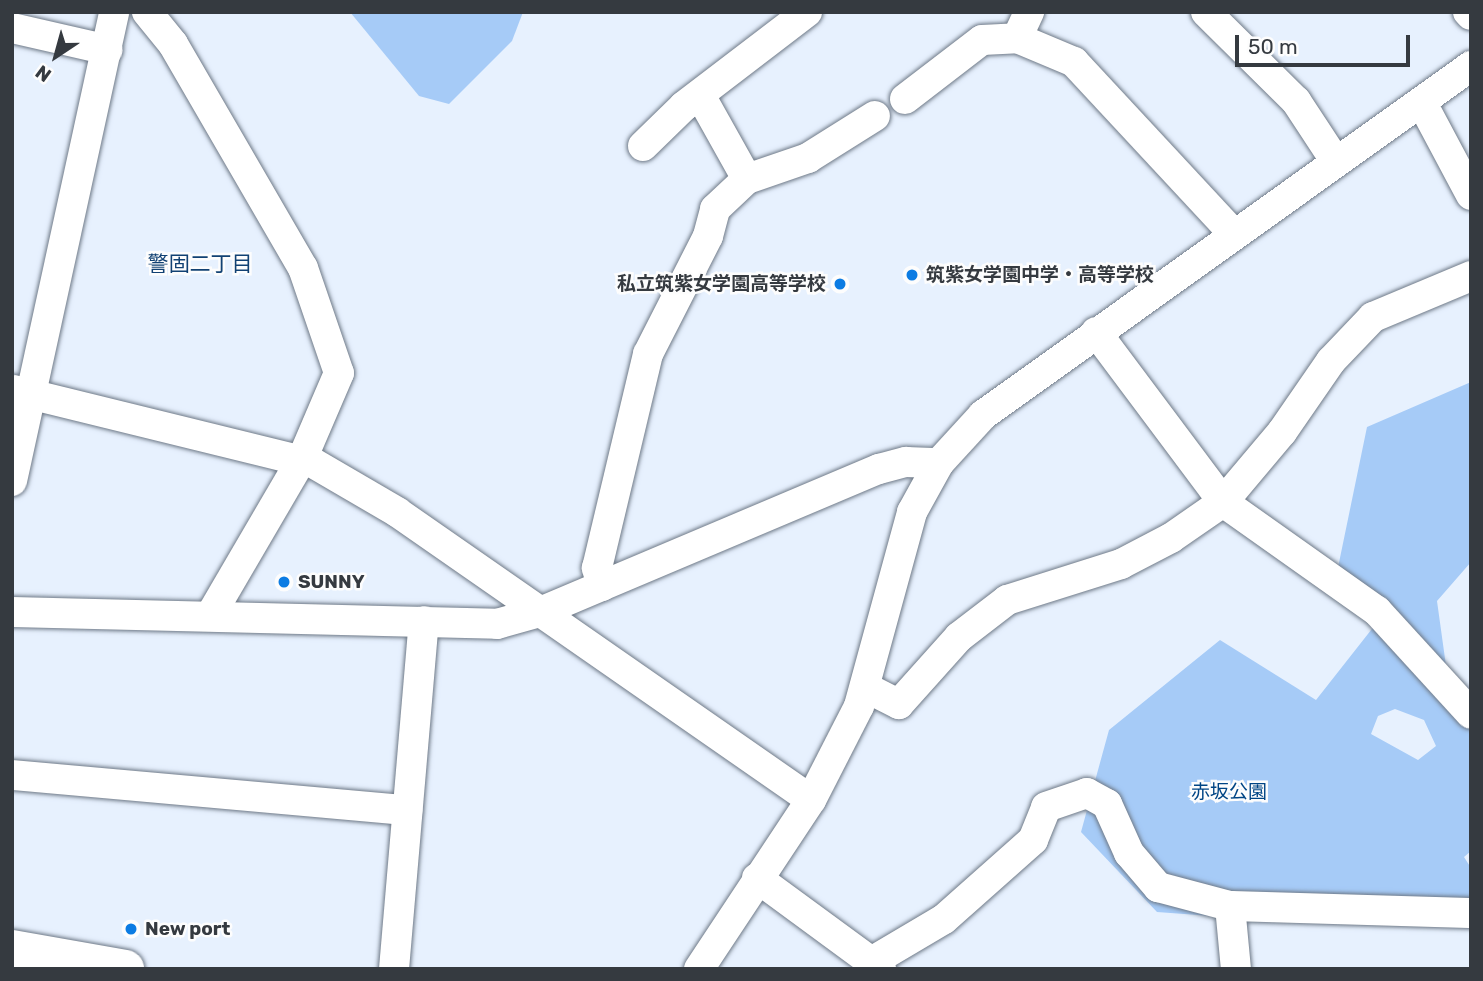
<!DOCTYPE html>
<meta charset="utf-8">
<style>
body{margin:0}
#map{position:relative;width:1483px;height:981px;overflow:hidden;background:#e7f1fe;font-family:Rubik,"Noto Sans JP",sans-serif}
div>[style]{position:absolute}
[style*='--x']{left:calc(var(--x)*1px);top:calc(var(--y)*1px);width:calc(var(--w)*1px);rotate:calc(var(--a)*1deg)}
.green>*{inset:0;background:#a6cbf7}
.roads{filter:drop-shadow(0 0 2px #6e7987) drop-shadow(0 0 2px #6e7987)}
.minor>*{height:30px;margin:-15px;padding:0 15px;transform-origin:15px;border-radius:15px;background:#fff}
.highway>*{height:38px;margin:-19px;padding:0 19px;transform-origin:19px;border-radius:19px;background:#fff}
.dots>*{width:19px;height:19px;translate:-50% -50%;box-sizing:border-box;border:4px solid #fdfdfd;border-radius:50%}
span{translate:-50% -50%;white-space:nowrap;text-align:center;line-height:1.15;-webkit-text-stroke:5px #fdfdfd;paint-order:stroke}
.poi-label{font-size:19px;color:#353a40;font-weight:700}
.left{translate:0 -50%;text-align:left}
.right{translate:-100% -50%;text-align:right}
.park-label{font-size:19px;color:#004585}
.neighbourhood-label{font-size:21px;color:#114173}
.frame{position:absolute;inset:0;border:14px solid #353a40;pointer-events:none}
.north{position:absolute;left:21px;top:21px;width:70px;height:70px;-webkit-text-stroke:5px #fdfdfd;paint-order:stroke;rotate:216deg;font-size:19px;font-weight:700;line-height:28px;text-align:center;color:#353a40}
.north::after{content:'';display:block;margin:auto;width:24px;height:32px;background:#353a40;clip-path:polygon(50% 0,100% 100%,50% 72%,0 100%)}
.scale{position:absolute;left:1235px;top:35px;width:175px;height:32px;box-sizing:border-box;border:4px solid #353a40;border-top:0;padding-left:9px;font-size:21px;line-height:24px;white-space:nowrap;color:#353a40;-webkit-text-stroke:5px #fdfdfd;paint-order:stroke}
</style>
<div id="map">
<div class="green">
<div style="clip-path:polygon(350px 12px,523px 12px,512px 41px,449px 104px,419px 96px)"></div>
<div style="clip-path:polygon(evenodd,1471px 382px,1471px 562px,1437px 601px,1452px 709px,1471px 720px,1471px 851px,1464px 857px,1471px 868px,1471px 916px,1266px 920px,1157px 912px,1081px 832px,1109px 730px,1220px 640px,1316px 700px,1375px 625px,1335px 582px,1367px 427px,1471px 382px,1395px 709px,1424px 720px,1436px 746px,1418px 760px,1371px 734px,1378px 716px,1395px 709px)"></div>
</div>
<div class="roads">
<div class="minor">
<div style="--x:147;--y:12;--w:41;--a:50.9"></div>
<div style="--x:173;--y:44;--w:259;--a:59.9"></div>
<div style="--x:303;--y:268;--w:111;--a:71.1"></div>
<div style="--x:339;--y:373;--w:91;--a:113.2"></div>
<div style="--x:303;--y:457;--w:181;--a:120.3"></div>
<div style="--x:1206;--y:12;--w:127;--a:44.7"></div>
<div style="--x:1296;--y:101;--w:73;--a:56.7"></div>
<div style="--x:1468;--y:12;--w:4;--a:45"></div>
<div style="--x:12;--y:28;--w:98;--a:12.9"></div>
<div style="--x:1017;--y:38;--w:29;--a:-65"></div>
<div style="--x:905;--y:99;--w:97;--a:-37.5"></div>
<div style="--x:982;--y:40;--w:35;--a:-3"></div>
<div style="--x:1017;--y:38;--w:62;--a:22.8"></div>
<div style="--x:1074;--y:62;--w:235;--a:47.1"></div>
<div style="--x:1422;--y:103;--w:104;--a:62"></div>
<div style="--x:643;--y:146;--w:57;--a:-44.3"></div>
<div style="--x:684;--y:106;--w:155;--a:-37.4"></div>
<div style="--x:747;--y:179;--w:65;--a:-19"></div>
<div style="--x:808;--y:158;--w:79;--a:-32.1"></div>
<div style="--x:1096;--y:332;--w:212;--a:53.2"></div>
<div style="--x:1223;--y:502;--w:92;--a:-49.9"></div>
<div style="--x:1282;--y:432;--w:86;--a:-55.4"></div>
<div style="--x:1331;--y:361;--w:61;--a:-46.3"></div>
<div style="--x:1373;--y:317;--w:106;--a:-22.7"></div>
<div style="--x:13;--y:390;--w:297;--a:13.8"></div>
<div style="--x:303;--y:457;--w:109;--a:30.3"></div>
<div style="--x:397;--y:512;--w:504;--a:34.82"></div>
<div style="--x:12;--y:481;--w:480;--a:-77.7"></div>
<div style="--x:602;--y:586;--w:19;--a:-106"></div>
<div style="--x:597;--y:568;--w:220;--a:-76.6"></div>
<div style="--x:648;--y:354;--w:132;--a:-63"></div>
<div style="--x:708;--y:236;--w:28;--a:-75"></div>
<div style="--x:715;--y:209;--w:44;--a:-43.2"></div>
<div style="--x:747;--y:179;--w:96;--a:-119.2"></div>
<div style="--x:12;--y:612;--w:485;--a:1.4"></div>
<div style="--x:497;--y:624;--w:45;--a:-15.6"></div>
<div style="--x:540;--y:612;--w:368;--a:-22.9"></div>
<div style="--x:879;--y:469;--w:28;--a:-15"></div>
<div style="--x:906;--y:462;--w:33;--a:2"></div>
<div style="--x:939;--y:463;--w:65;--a:-47.5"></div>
<div style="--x:983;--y:415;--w:600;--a:-35.57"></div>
<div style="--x:865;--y:687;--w:38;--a:27"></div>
<div style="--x:899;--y:704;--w:90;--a:-48.2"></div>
<div style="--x:959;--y:637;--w:61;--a:-37.6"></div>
<div style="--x:1007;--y:600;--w:120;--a:-17.5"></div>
<div style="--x:1121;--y:564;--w:56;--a:-27.5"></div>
<div style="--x:1171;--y:538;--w:63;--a:-34.7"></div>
<div style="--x:1223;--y:502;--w:189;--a:35.3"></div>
<div style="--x:1377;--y:611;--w:139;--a:47.6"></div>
<div style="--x:12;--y:775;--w:397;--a:5.1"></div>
<div style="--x:757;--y:878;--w:154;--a:36.3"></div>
<div style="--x:1230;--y:906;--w:63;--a:84.6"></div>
<div style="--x:873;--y:961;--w:82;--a:-30.6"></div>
<div style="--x:944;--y:919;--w:119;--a:-41.6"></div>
<div style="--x:1033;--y:840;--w:35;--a:-68"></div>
<div style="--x:1046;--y:807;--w:43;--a:-18.9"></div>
<div style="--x:1087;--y:793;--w:23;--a:29"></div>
<div style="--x:1107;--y:804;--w:54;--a:65.8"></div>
<div style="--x:1129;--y:853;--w:45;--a:49.5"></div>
<div style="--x:1158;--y:887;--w:74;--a:14.8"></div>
<div style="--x:1230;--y:906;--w:241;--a:1.7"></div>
<div style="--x:394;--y:969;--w:349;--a:-85.1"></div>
<div style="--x:699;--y:969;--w:203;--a:-56.5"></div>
<div style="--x:811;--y:800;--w:106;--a:-62.9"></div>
<div style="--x:859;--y:706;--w:201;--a:-74.7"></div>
<div style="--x:912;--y:512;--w:56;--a:-61.1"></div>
</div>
<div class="highway">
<div style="--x:12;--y:949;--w:115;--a:10"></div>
</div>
</div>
<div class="dots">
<div style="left:912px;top:275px;background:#0c7ce3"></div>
<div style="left:840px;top:284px;background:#0c7ce3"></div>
<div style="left:284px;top:582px;background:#0c7ce3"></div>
<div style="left:131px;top:929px;background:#0c7ce3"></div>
</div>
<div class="poi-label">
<span class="left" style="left:926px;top:275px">筑紫女学園中学・高等学校</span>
<span class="right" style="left:826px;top:284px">私立筑紫女学園高等学校</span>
<span class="left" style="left:298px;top:582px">SUNNY</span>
<span class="left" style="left:145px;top:929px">New port</span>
</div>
<div class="park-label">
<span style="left:1229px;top:792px">赤坂公園</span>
</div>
<div class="neighbourhood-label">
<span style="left:200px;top:264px">警固二丁目</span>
</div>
<div class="frame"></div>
<div class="north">N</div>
<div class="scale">50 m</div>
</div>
